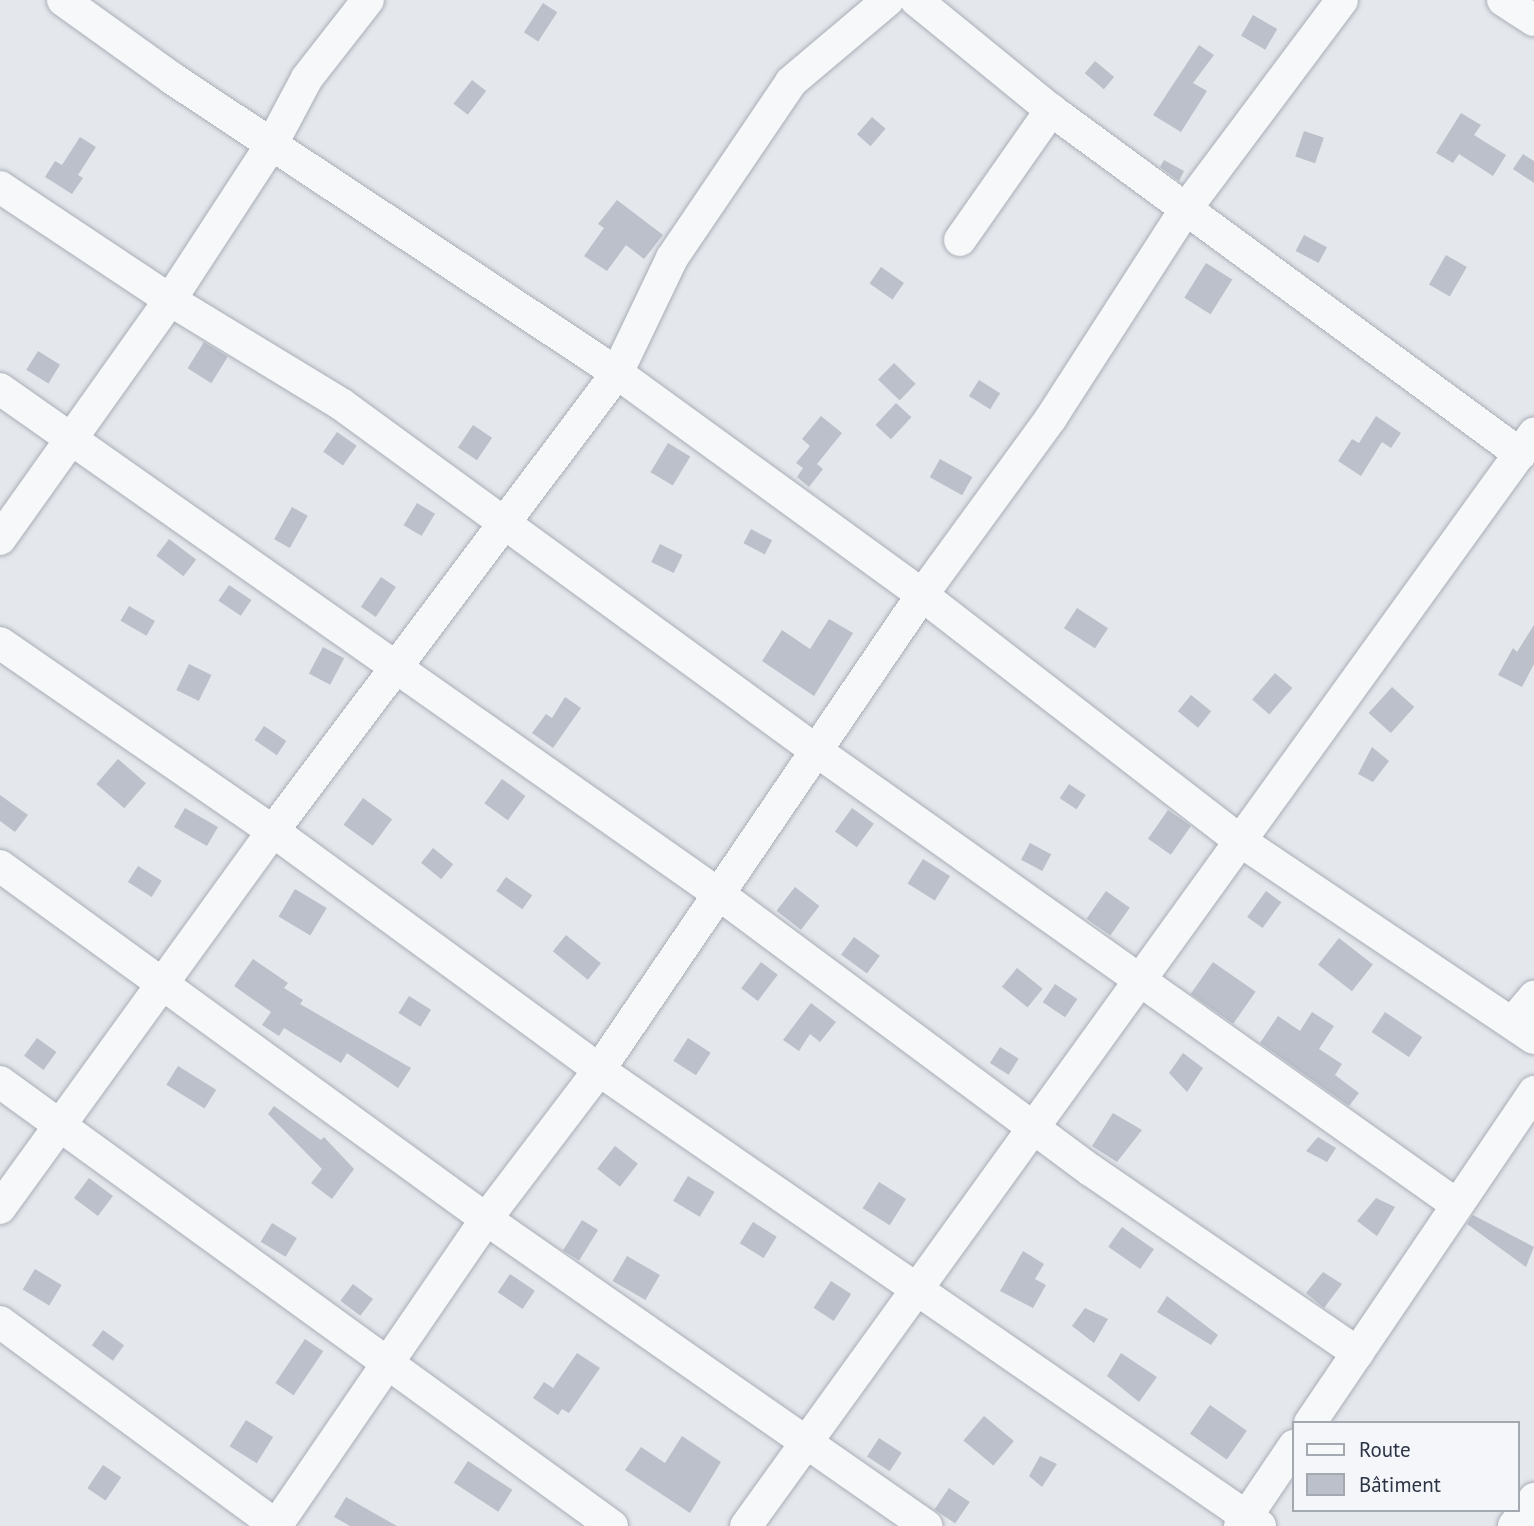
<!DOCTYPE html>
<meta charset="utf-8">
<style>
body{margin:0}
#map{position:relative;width:1534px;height:1526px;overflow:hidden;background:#e4e7ec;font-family:"PT Sans",sans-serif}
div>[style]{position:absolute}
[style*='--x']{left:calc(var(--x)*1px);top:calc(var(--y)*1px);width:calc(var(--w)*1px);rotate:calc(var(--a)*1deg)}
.building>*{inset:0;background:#bbc0ca;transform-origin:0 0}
.roads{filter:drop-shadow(0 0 2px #a9aeb7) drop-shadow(0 0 2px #a9aeb7)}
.minor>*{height:32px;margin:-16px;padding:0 16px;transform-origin:16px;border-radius:16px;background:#f7f8fa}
span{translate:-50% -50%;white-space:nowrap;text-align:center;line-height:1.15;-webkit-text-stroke:5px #f4f6f9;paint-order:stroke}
.legend{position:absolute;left:1292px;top:1421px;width:228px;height:91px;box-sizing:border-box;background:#f4f6f9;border:2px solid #a4a8b1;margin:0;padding:9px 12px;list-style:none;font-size:21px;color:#2b3445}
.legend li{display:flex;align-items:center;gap:14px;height:35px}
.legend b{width:35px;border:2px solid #a4a8b1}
</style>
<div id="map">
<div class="building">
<div style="left:543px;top:3px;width:17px;height:35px;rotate:33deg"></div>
<div style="left:1253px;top:15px;width:28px;height:24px;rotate:30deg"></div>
<div style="clip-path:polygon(1199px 45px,1214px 55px,1193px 83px,1207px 91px,1181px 132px,1153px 115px)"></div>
<div style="left:1095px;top:61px;width:25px;height:16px;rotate:40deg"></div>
<div style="left:472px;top:80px;width:18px;height:30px;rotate:38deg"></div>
<div style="clip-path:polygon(1461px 113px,1481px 125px,1474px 135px,1506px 155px,1493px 176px,1459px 154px,1453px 163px,1436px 153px)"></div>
<div style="left:872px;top:117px;width:18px;height:23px;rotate:41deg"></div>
<div style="left:1304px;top:131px;width:21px;height:27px;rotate:19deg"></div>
<div style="clip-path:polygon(80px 137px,96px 147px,78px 175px,83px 178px,72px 194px,45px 177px,55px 161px,62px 165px)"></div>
<div style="clip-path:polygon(1523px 154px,1534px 161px,1534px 183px,1513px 169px)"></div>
<div style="clip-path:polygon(1164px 160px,1184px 171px,1179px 181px,1160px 167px)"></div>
<div style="clip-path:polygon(617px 200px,663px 235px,644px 259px,626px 245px,607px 271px,584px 256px,604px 228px,598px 224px)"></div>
<div style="left:1304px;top:235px;width:26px;height:18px;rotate:28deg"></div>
<div style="left:1446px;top:255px;width:24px;height:34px;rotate:30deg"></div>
<div style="left:1206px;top:263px;width:31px;height:41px;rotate:32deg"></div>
<div style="left:881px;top:267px;width:28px;height:20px;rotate:35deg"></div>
<div style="left:204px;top:342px;width:28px;height:31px;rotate:32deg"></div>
<div style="left:38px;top:351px;width:26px;height:22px;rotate:32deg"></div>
<div style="left:894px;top:363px;width:30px;height:23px;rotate:44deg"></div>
<div style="left:979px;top:380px;width:25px;height:19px;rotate:32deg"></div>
<div style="left:896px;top:403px;width:21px;height:30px;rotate:43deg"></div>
<div style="clip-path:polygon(821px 416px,842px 433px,817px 464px,823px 469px,809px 487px,797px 477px,803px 468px,796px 463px,810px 446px,802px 439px)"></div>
<div style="clip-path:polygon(1376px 416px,1401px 433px,1391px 448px,1382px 442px,1361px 476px,1338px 461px,1352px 439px,1359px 443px)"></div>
<div style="left:473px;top:425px;width:23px;height:27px;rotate:34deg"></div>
<div style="left:337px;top:432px;width:24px;height:24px;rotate:35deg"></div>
<div style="left:668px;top:443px;width:26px;height:34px;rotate:31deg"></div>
<div style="left:940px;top:459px;width:37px;height:21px;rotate:29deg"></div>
<div style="left:417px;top:503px;width:21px;height:26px;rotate:31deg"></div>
<div style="left:292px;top:507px;width:18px;height:37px;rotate:29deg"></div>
<div style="left:751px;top:529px;width:24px;height:16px;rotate:28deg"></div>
<div style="left:169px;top:539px;width:34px;height:21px;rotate:37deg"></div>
<div style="left:660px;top:544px;width:25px;height:20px;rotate:26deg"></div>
<div style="left:381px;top:577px;width:18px;height:36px;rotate:34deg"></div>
<div style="left:229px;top:585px;width:27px;height:19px;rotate:34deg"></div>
<div style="left:129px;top:606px;width:30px;height:17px;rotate:30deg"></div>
<div style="left:1077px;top:608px;width:37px;height:24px;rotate:33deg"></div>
<div style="clip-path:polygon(829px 619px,853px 633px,814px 696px,762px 661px,782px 630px,810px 649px)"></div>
<div style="clip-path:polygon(1534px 625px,1534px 664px,1522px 687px,1498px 675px,1513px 648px,1517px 652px)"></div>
<div style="left:323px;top:647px;width:24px;height:30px;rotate:28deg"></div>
<div style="left:189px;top:664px;width:25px;height:29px;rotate:26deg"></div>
<div style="left:1275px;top:673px;width:23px;height:35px;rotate:41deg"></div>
<div style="left:1392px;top:687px;width:30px;height:35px;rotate:42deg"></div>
<div style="left:1191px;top:695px;width:26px;height:21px;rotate:39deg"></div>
<div style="clip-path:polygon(565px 697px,581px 708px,553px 748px,532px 733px,546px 714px,552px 718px)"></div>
<div style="left:264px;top:726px;width:27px;height:17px;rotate:34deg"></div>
<div style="clip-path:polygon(1372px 747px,1389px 761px,1373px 782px,1358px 774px)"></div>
<div style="left:118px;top:759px;width:37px;height:33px;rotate:41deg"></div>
<div style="left:502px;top:779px;width:29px;height:30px;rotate:36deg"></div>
<div style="left:1069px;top:784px;width:20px;height:17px;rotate:33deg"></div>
<div style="clip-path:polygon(0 795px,28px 815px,15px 832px,0 821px)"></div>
<div style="left:363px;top:798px;width:36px;height:33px;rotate:36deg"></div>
<div style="left:185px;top:808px;width:38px;height:22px;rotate:30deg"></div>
<div style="left:852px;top:808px;width:27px;height:29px;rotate:36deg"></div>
<div style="left:1168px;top:810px;width:28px;height:35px;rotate:35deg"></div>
<div style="left:1030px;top:843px;width:24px;height:19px;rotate:28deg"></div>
<div style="left:433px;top:848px;width:26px;height:19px;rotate:39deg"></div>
<div style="left:923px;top:859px;width:32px;height:29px;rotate:32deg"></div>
<div style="left:138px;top:866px;width:28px;height:19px;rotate:32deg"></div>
<div style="left:506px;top:877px;width:32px;height:17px;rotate:35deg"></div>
<div style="left:795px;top:887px;width:31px;height:30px;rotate:38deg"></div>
<div style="left:295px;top:889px;width:37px;height:32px;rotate:31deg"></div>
<div style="left:1106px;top:891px;width:29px;height:34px;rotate:35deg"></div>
<div style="left:1266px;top:891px;width:19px;height:32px;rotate:36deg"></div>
<div style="left:566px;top:935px;width:45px;height:21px;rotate:39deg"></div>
<div style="left:854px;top:937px;width:32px;height:22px;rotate:36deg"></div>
<div style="left:1339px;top:938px;width:43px;height:34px;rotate:38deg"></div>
<div style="clip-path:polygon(253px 959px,288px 983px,284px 988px,303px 1000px,300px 1004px,411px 1068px,398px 1088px,347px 1053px,341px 1063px,284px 1028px,279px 1036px,262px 1025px,271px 1012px,234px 986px)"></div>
<div style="left:761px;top:962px;width:21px;height:33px;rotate:37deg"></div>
<div style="left:1213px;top:962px;width:52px;height:39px;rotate:35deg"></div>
<div style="left:1017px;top:968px;width:33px;height:24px;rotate:39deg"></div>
<div style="left:1055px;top:984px;width:27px;height:22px;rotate:34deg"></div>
<div style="left:409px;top:996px;width:26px;height:20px;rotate:32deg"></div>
<div style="clip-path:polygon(811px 1003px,836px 1022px,820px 1042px,810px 1034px,799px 1051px,783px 1040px)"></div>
<div style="clip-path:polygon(1312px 1012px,1334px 1026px,1319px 1049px,1342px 1064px,1335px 1075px,1359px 1093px,1349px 1106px,1260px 1043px,1278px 1016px,1300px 1031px)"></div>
<div style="left:1385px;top:1012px;width:45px;height:24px;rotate:34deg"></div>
<div style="left:37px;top:1038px;width:24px;height:22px;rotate:36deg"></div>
<div style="left:688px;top:1038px;width:27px;height:27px;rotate:33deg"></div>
<div style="left:1000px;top:1047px;width:22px;height:19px;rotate:32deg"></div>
<div style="clip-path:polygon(1183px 1053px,1203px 1068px,1187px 1092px,1169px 1073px)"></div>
<div style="left:178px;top:1066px;width:45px;height:22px;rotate:32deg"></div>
<div style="clip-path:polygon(274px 1106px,321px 1140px,324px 1137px,354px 1169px,332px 1199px,311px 1183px,322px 1169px,268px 1114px)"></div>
<div style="clip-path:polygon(1113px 1113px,1142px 1130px,1117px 1162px,1092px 1146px)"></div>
<div style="clip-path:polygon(1318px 1137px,1336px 1148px,1327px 1162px,1306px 1151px)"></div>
<div style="left:615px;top:1146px;width:29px;height:29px;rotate:38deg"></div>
<div style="left:688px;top:1176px;width:31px;height:29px;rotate:31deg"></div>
<div style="left:89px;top:1178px;width:30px;height:25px;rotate:37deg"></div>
<div style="left:879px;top:1182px;width:32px;height:31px;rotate:32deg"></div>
<div style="clip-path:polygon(1376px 1198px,1395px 1207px,1377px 1236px,1357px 1221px)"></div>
<div style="clip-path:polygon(1473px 1215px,1534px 1247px,1526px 1267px,1467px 1224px)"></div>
<div style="left:582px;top:1220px;width:19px;height:36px;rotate:32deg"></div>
<div style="left:753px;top:1222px;width:28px;height:25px;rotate:32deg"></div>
<div style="left:272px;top:1223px;width:29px;height:22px;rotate:31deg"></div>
<div style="left:1122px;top:1227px;width:39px;height:24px;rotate:35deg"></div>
<div style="clip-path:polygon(1023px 1251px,1044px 1264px,1035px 1279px,1046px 1285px,1033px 1308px,1000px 1291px)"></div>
<div style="left:627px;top:1256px;width:38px;height:29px;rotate:30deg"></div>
<div style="left:35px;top:1269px;width:31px;height:24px;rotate:31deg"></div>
<div style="clip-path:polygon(1323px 1272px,1342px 1284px,1324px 1308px,1306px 1293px)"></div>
<div style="left:510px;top:1274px;width:30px;height:22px;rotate:34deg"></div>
<div style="left:831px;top:1281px;width:24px;height:32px;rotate:33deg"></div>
<div style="left:353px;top:1284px;width:25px;height:21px;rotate:37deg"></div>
<div style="clip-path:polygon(1167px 1296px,1218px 1335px,1211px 1345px,1157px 1312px)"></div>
<div style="clip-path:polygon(1085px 1308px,1108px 1319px,1094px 1343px,1072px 1326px)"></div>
<div style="left:103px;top:1330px;width:26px;height:19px;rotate:36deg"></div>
<div style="left:305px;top:1339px;width:22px;height:53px;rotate:34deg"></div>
<div style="clip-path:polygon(577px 1353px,600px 1368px,569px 1413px,562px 1409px,558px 1415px,533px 1398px,544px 1382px,553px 1388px)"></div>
<div style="clip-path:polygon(1121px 1353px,1157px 1377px,1139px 1402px,1107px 1376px)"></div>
<div style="left:1210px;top:1405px;width:45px;height:35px;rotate:35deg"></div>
<div style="left:984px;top:1416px;width:39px;height:32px;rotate:40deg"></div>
<div style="left:246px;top:1420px;width:32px;height:31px;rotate:32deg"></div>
<div style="clip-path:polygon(682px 1436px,721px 1462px,690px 1513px,625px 1470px,641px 1447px,665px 1463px)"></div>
<div style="left:879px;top:1438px;width:27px;height:22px;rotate:33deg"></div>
<div style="clip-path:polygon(1040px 1456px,1057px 1464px,1042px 1487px,1029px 1476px)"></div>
<div style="left:468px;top:1461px;width:53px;height:26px;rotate:33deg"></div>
<div style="left:103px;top:1465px;width:22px;height:28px;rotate:34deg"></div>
<div style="left:949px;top:1488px;width:25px;height:26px;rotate:34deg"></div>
<div style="clip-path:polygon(346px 1497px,372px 1512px,397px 1526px,350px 1526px,334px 1517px)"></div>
</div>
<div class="roads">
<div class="minor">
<div style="--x:63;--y:0;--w:135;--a:35.7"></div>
<div style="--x:173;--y:79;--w:533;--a:33.51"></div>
<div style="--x:617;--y:373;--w:377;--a:36"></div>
<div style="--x:922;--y:595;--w:401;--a:37.7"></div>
<div style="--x:1239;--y:840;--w:355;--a:33.9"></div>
<div style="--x:916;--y:0;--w:174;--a:39.2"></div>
<div style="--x:1051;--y:110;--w:582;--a:36.26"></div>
<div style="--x:1503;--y:0;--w:37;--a:33"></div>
<div style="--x:0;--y:187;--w:204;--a:33.6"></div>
<div style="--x:170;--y:300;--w:200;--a:31.3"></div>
<div style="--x:341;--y:404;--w:590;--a:36.11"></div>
<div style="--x:818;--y:752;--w:783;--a:35.33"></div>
<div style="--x:960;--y:240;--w:159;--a:-55"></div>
<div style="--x:0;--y:389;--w:880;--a:35.1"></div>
<div style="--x:720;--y:895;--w:463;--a:36.6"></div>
<div style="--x:1092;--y:1171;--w:322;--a:34.4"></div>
<div style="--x:0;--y:539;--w:293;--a:-54.6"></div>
<div style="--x:170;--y:300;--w:189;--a:-56.9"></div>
<div style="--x:273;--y:142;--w:72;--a:-62"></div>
<div style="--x:307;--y:78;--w:99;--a:-52"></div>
<div style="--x:0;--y:643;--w:331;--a:34.6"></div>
<div style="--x:273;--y:831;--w:404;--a:36.2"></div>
<div style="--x:599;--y:1070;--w:803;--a:34.6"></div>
<div style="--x:0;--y:866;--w:601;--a:35.99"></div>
<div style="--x:486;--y:1219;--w:537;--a:34.9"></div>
<div style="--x:1513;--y:1022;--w:33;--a:-50"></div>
<div style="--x:0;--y:1082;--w:756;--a:35.96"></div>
<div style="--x:0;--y:1208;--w:465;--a:-54.1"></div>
<div style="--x:273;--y:831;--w:573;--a:-53.09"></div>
<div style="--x:617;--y:373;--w:127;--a:-64.4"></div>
<div style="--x:672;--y:258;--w:212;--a:-55.9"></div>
<div style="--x:791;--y:82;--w:127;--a:-40.2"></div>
<div style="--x:0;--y:1322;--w:344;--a:36.4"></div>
<div style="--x:1310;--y:1423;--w:400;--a:-55.9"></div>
<div style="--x:276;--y:1526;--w:372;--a:-55.6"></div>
<div style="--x:486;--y:1219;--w:187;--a:-52.8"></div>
<div style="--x:599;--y:1070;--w:574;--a:-55.78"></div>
<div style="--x:922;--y:595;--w:219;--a:-53.9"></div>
<div style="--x:1051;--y:418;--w:247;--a:-57.2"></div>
<div style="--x:1185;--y:210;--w:262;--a:-53.2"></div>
<div style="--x:746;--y:1526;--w:1347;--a:-54.19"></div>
<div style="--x:1240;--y:1526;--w:97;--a:-56"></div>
<div style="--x:1514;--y:1526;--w:34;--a:-53"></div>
</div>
</div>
<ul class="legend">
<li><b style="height:9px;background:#f7f8fa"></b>Route</li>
<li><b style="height:19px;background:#bbc0ca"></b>Bâtiment</li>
</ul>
</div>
